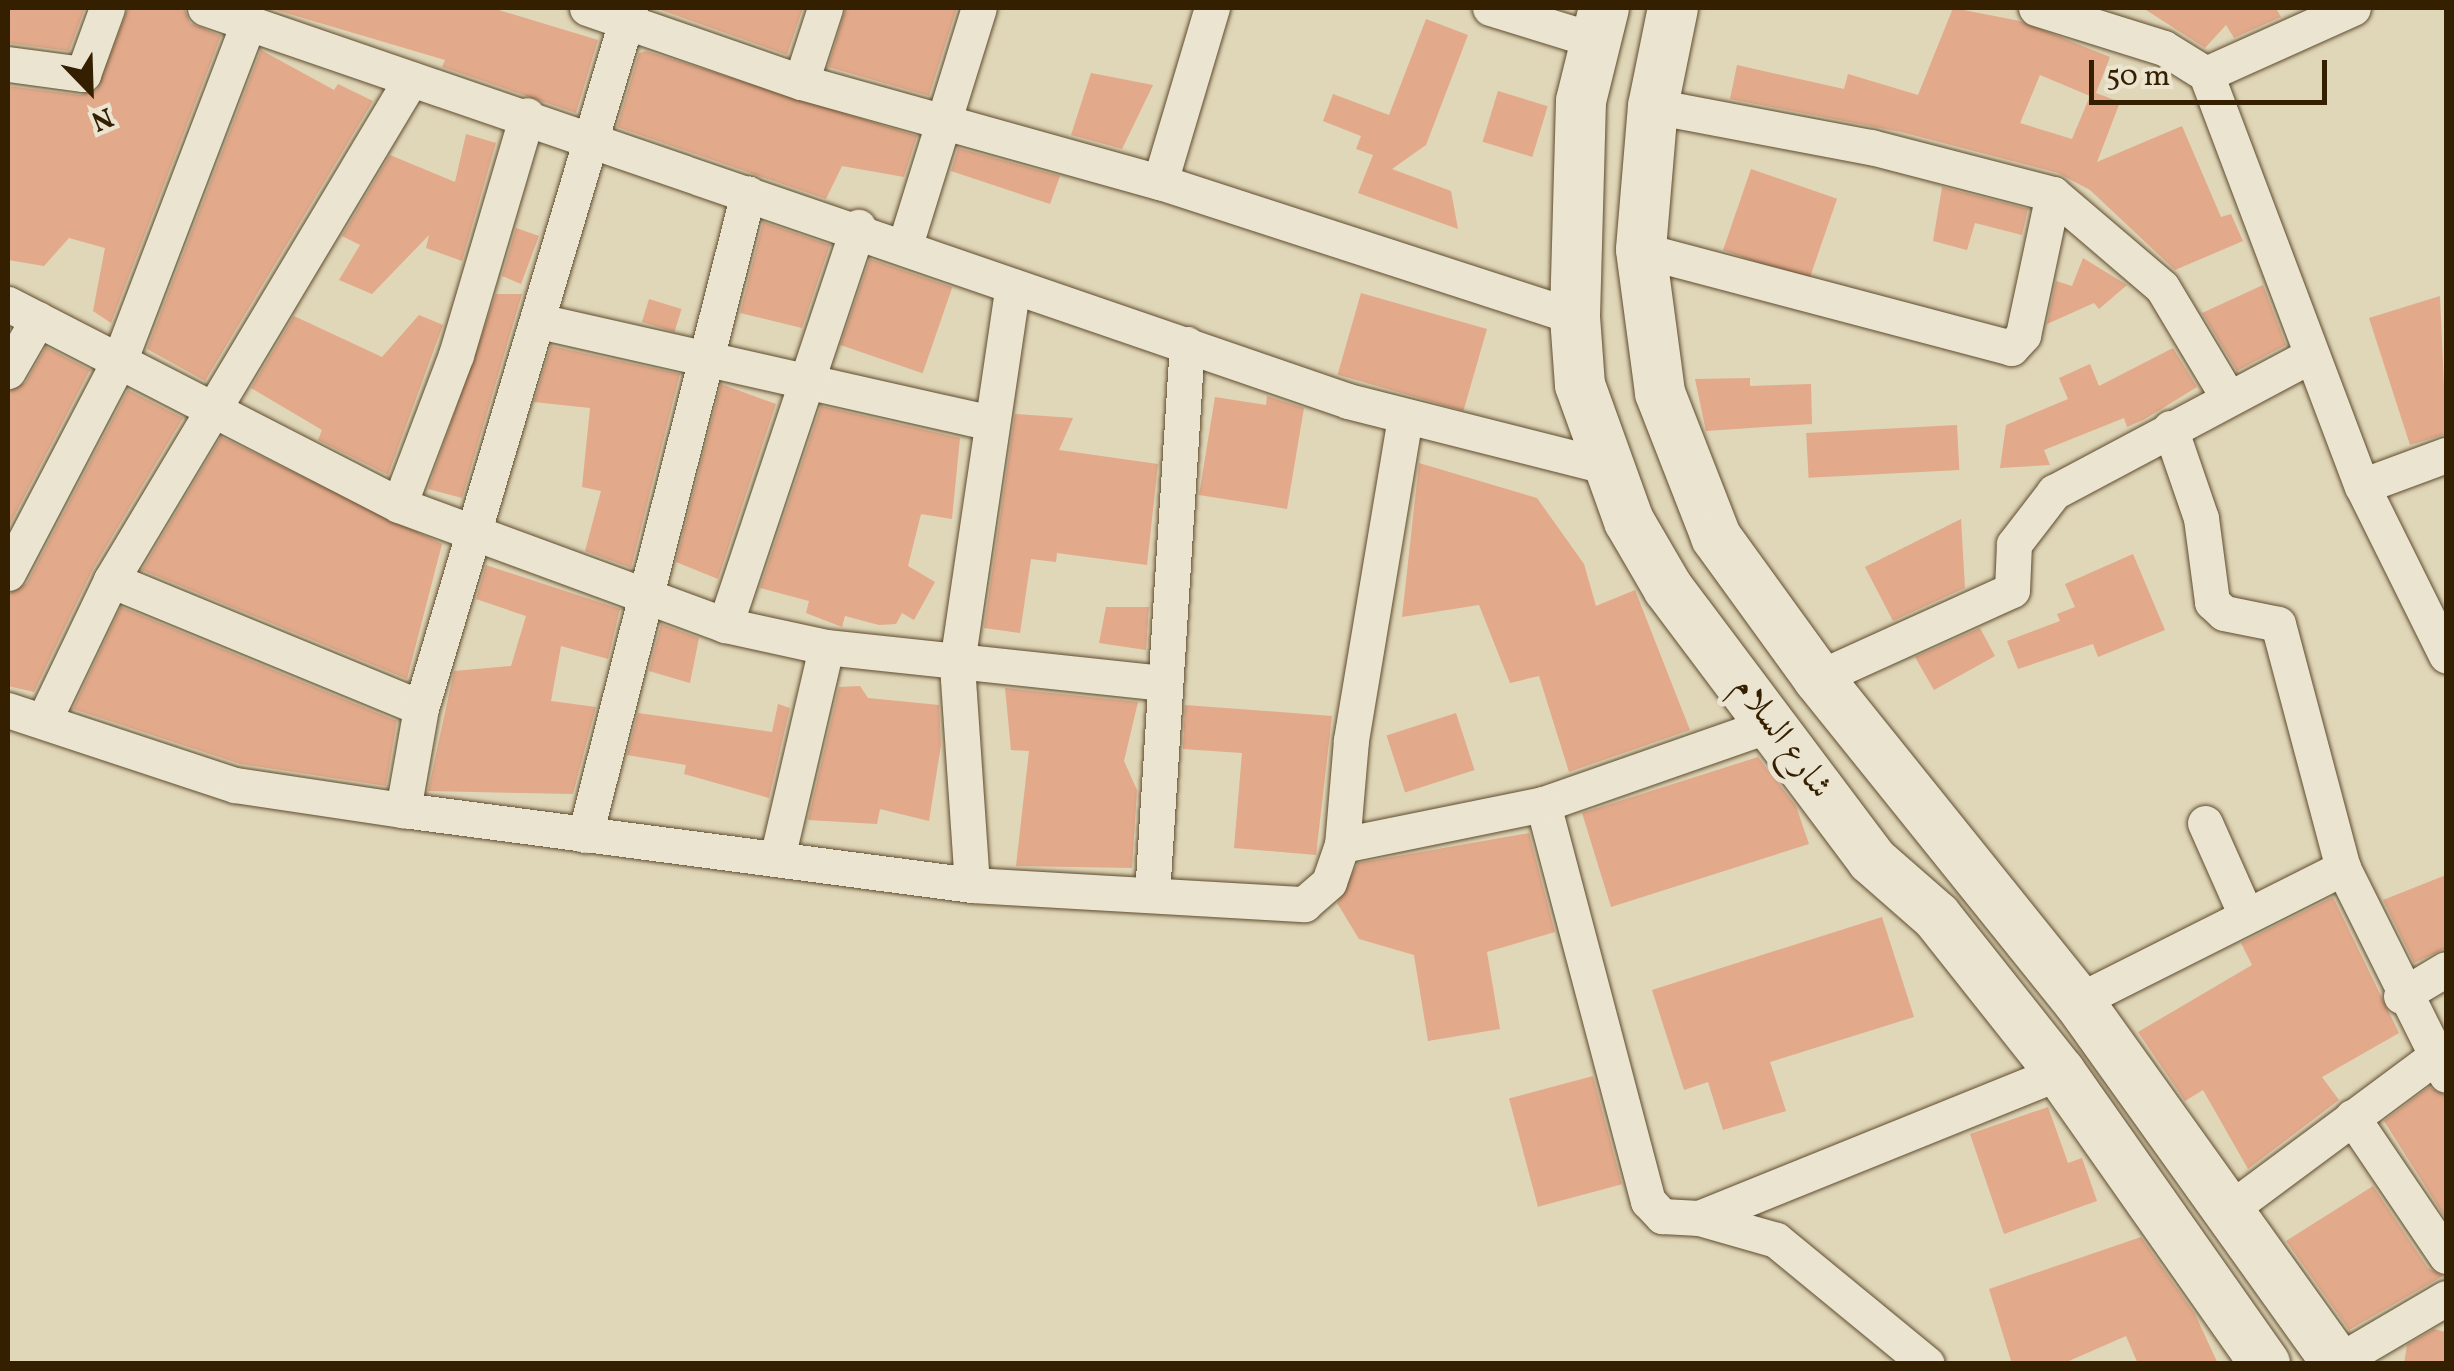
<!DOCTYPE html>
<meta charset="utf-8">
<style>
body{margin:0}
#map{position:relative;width:2454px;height:1371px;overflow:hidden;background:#e0d6b8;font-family:Vollkorn,Amiri,serif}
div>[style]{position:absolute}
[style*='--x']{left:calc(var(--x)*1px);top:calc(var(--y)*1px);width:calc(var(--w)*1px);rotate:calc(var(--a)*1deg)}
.building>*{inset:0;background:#e2a98b;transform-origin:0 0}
.roads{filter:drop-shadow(0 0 2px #5f4d2e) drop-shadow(0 0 2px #5f4d2e)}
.street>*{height:35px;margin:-17.5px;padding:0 17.5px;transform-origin:17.5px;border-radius:17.5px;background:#ebe4d1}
.secondary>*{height:50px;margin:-25px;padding:0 25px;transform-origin:25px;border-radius:25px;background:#ebe4d1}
span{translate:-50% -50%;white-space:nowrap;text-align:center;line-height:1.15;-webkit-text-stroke:10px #ebe4d1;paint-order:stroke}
.street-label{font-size:35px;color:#341f00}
.frame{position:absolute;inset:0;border:10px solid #341f00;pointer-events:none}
.north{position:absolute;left:40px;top:40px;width:100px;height:100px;-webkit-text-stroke:8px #ebe4d1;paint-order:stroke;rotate:157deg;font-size:28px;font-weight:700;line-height:40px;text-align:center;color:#341f00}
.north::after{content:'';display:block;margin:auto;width:35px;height:45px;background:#341f00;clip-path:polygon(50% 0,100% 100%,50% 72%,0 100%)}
.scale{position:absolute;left:2089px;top:60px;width:238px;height:45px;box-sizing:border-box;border:5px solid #341f00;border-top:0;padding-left:12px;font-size:30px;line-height:35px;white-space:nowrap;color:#341f00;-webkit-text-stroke:8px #ebe4d1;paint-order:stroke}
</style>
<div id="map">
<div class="building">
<div style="clip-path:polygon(8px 8px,85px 8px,69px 51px,8px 43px)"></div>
<div style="clip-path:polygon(128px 8px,184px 8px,190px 23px,221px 36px,111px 323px,93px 311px,105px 248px,69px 238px,44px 266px,8px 260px,8px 86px,80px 95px,97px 90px)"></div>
<div style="clip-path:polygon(269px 8px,492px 8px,598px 40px,576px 113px,442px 67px,445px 60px)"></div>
<div style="clip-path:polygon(655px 8px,803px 8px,787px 55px)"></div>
<div style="clip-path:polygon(846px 8px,957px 8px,929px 96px,828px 67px)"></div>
<div style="clip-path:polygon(evenodd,1953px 8px,2020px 21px,2110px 57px,2096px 93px,2120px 102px,2097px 162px,2182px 126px,2221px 217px,2231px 214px,2243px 241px,2175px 270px,2090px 190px,2058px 173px,1901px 132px,1730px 99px,1737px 65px,1844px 89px,1848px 74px,1918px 95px,1953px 8px,2040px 75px,2090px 96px,2072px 139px,2020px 123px,2040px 75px)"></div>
<div style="clip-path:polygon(2143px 8px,2276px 8px,2281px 17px,2234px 38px,2226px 25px,2205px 48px)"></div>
<div style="clip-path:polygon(1426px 19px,1468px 35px,1426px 145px,1392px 169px,1451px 191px,1458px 229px,1358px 193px,1373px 155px,1356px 149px,1361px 136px,1323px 121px,1333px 94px,1389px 115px)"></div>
<div style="clip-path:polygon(261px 50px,334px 90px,338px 84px,373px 101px,205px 381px,147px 349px)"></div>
<div style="clip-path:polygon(646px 51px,917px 136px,904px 177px,842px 166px,826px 199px,617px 127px,639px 53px)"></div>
<div style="clip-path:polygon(1091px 73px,1153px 85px,1122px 149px,1071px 135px)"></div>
<div style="left:1498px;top:91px;width:52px;height:53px;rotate:17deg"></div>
<div style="clip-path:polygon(466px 134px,496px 143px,462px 261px,426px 248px,429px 235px,372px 294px,339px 280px,360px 245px,342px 236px,390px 155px,455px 182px)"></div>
<div style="clip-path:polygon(958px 148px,1060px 176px,1050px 204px,951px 171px)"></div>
<div style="left:1751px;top:169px;width:91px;height:86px;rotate:19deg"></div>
<div style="clip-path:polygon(1942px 187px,2028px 209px,2022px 235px,1975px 223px,1967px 250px,1933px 241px)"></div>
<div style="clip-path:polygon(763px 222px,830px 245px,802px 328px,740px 313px)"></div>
<div style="clip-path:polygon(516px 228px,539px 236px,521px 284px,502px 276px)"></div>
<div style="clip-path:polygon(2083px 258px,2127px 285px,2099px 309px,2094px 303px,2047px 324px,2056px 281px,2072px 286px)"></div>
<div style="left:870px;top:259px;width:87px;height:91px;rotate:19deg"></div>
<div style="clip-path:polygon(2263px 285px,2286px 345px,2237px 371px,2202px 313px)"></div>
<div style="left:1361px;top:293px;width:131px;height:85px;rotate:16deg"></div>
<div style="clip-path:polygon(496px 294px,522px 294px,462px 498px,428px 489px)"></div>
<div style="clip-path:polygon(2440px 296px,2446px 434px,2410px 445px,2369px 318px)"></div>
<div style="left:649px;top:299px;width:34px;height:24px;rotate:17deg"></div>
<div style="clip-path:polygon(419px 315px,443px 325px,388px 475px,318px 440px,322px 430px,251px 388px,294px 316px,382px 357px)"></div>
<div style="clip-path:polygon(551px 346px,680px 374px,631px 568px,585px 551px,601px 491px,582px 487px,590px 408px,534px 402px)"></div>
<div style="clip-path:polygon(46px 347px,90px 370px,8px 528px,8px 392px,26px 382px)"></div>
<div style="clip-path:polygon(2173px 348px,2197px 387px,2145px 419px,2127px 427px,2124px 418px,2044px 450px,2050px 465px,2000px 468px,2006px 425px,2068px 399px,2059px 378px,2090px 364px,2099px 386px)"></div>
<div style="clip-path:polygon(1750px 378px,1750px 386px,1811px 384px,1812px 424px,1706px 431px,1695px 379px)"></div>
<div style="clip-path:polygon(721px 384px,776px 404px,718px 579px,676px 562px)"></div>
<div style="clip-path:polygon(128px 390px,183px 418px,93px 569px,34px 692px,8px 686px,8px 594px,27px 583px)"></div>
<div style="clip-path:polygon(1267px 396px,1304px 408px,1287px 509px,1199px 495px,1215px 397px,1266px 405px)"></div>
<div style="clip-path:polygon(821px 406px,960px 438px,952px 519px,921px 514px,908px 566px,935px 582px,914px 620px,902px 613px,896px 624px,879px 625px,845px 616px,842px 627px,806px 613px,809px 601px,760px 588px)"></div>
<div style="clip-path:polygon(1015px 414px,1073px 418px,1059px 450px,1158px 464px,1147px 565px,1057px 553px,1056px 562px,1031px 559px,1020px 633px,984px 628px)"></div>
<div style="left:1957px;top:425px;width:45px;height:151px;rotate:87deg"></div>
<div style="clip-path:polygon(221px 437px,442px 544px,407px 679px,142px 570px)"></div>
<div style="clip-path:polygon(1419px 463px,1537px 498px,1584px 564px,1596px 606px,1635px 590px,1690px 730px,1569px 772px,1539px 676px,1510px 683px,1479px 605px,1402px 617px)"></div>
<div style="clip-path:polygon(1961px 519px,1965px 588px,1893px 621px,1865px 567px)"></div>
<div style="clip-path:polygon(2133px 554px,2165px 630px,2098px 657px,2093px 644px,2018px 669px,2007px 641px,2060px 621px,2057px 614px,2075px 607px,2065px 584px)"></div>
<div style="clip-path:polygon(486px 565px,620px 609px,608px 659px,561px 646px,551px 701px,596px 707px,573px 794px,428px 791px,454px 671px,511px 666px,526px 616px,476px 599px)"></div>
<div style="clip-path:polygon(121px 607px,397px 721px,386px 786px,240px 764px,73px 709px)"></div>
<div style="clip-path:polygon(1106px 607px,1149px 607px,1146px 650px,1099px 643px)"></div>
<div style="clip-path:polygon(661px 624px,699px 638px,690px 683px,649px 671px)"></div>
<div style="clip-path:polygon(1980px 628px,1995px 656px,1934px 690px,1915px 657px)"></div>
<div style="clip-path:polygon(860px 686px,868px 698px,939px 705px,941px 745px,929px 821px,880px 809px,877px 824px,808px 820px,839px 687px)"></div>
<div style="clip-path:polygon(1005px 688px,1138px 702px,1124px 761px,1137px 790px,1132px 868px,1016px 866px,1029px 751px,1011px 750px)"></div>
<div style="clip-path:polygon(778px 704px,790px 708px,769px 798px,684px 774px,686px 765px,627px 755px,638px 713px,772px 732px)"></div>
<div style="clip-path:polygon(1185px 705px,1332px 716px,1316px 855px,1234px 848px,1242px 753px,1183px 749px)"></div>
<div style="left:1456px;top:713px;width:60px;height:73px;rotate:72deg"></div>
<div style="clip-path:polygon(1758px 757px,1796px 806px,1809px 844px,1611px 907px,1582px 813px)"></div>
<div style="clip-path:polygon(1529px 833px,1555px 932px,1487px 952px,1500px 1029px,1428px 1041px,1414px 955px,1359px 939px,1337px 903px,1358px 863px)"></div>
<div style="clip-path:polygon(2446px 875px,2446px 948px,2414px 963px,2383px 900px)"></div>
<div style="clip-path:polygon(2333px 897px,2399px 1033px,2322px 1077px,2339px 1100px,2248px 1169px,2203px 1090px,2185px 1101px,2138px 1032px,2252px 965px,2241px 943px)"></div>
<div style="clip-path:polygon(1882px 917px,1914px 1017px,1770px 1062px,1786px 1111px,1723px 1130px,1708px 1082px,1684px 1090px,1652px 990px)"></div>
<div style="left:1593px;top:1076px;width:112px;height:87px;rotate:75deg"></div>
<div style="clip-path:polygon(2429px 1087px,2446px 1096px,2446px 1219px,2384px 1121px)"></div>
<div style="clip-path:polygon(2048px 1107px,2068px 1163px,2082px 1158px,2097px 1201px,2004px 1234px,1970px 1134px)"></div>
<div style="clip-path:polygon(2373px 1186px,2428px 1268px,2443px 1276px,2349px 1330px,2286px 1241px)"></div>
<div style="clip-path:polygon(2141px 1237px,2195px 1314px,2218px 1364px,2138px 1364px,2126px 1336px,2062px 1364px,2012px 1364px,1989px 1289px)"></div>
<div style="clip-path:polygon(2434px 1329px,2446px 1332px,2446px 1364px,2404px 1364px,2407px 1345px)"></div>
</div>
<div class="roads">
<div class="street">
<div style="--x:205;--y:8;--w:1209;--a:18.97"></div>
<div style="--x:1348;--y:401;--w:264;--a:14.2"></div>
<div style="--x:587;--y:8;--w:226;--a:19.1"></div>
<div style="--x:801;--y:82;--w:373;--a:15.6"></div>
<div style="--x:1160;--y:182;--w:436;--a:18"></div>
<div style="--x:1490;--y:8;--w:109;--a:17.1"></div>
<div style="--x:2036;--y:8;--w:134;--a:17.4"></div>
<div style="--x:2164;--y:48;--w:49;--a:31.8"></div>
<div style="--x:2206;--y:74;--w:441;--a:69.3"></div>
<div style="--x:2362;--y:486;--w:189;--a:63.6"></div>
<div style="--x:8;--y:64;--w:76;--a:7.6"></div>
<div style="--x:83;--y:74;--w:70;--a:-70"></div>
<div style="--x:2206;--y:74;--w:161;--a:-24.2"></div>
<div style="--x:801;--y:82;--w:78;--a:-72"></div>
<div style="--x:1653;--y:106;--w:222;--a:10.7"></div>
<div style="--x:1871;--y:147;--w:188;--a:14.5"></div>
<div style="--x:1160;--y:182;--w:182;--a:-73.4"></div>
<div style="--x:905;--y:245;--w:248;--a:-72.7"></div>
<div style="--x:1641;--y:250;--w:383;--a:14.8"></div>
<div style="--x:2011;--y:348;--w:18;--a:-47"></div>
<div style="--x:2023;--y:335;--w:144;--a:-78"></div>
<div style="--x:2053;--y:194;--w:143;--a:40.5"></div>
<div style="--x:2162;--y:287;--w:125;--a:59.1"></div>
<div style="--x:8;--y:304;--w:440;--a:27.2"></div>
<div style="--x:399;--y:505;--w:347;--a:20.2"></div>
<div style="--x:725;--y:625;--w:103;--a:12.3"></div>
<div style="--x:826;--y:647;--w:338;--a:6.1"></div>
<div style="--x:539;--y:321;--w:460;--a:12.7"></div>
<div style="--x:8;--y:371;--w:60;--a:-60"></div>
<div style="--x:2170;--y:428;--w:95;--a:71"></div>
<div style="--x:2201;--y:518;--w:85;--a:82.5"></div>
<div style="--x:2212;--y:602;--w:16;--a:43"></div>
<div style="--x:2224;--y:613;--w:55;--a:11.5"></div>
<div style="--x:2278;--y:624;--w:253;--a:75.1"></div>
<div style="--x:2343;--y:868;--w:231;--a:63.5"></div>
<div style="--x:2362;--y:486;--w:90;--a:-20.3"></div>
<div style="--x:399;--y:505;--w:160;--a:-69.2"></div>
<div style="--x:456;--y:355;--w:250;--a:-73.5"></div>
<div style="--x:8;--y:573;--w:242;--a:-62.4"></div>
<div style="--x:120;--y:359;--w:359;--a:-69.1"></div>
<div style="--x:111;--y:580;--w:584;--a:-59.09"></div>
<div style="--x:725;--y:625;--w:420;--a:-71.5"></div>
<div style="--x:1818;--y:678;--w:213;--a:-24.4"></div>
<div style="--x:2012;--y:590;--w:46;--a:-87.5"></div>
<div style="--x:2014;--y:544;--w:66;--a:-52.4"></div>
<div style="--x:2054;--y:492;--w:290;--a:-28"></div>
<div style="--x:421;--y:708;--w:731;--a:-73.38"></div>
<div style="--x:8;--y:710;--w:239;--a:18.3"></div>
<div style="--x:235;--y:785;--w:170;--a:8.5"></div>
<div style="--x:403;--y:810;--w:574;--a:7.51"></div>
<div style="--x:972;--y:885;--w:333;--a:3.3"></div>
<div style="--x:1304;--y:904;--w:33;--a:-41"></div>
<div style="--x:1329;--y:882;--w:39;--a:-71"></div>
<div style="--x:1342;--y:845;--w:105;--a:-85.1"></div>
<div style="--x:1351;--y:740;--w:326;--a:-80.5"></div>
<div style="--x:44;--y:720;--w:155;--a:-64.4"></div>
<div style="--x:111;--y:580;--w:335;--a:22.4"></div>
<div style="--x:421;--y:708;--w:104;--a:100"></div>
<div style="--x:1772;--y:724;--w:243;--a:160.7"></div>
<div style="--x:1543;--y:804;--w:411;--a:75.2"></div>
<div style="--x:1648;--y:1201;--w:21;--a:47"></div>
<div style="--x:1662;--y:1216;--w:37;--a:3"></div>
<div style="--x:1699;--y:1218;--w:389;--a:-22"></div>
<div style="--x:2205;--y:823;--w:101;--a:66"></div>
<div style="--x:585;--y:835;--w:662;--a:-75.75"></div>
<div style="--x:1342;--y:845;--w:205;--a:-11.5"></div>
<div style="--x:778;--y:854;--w:212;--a:-76.9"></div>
<div style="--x:972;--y:885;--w:223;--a:-93.9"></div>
<div style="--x:957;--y:663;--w:381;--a:-81.6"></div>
<div style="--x:1152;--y:895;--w:552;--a:-86.37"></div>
<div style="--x:2401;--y:996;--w:52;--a:-31"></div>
<div style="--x:2078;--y:1001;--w:297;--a:-26.7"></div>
<div style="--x:2352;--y:1117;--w:168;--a:55.9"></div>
<div style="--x:2230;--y:1209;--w:253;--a:-36.6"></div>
<div style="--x:1699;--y:1218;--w:80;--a:15.9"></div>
<div style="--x:1776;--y:1240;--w:195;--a:39.4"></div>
<div style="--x:2337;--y:1362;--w:126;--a:-30.4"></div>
</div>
<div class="secondary">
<div style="--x:1604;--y:8;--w:96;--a:103.9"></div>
<div style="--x:1581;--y:101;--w:216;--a:91.6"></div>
<div style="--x:1575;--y:317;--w:68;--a:85.8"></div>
<div style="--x:1580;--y:385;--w:145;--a:70.2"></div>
<div style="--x:1629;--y:521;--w:78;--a:59.8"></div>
<div style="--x:1668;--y:588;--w:340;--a:53.1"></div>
<div style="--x:1872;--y:860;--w:86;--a:41.2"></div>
<div style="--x:1937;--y:917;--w:198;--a:51.6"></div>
<div style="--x:2060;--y:1072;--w:357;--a:54.9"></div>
<div style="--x:1673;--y:8;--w:100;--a:101.5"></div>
<div style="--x:1653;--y:106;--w:144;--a:94.8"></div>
<div style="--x:1641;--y:250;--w:144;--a:82.4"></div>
<div style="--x:1660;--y:393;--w:155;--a:68.7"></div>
<div style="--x:1716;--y:537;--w:174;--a:54.1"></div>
<div style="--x:1818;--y:678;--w:415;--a:51.2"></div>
<div style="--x:2078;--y:1001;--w:447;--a:54.4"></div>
</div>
</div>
<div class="street-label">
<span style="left:1782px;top:738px;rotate:54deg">شارع السلام</span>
</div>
<div class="frame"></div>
<div class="north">N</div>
<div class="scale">50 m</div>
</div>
